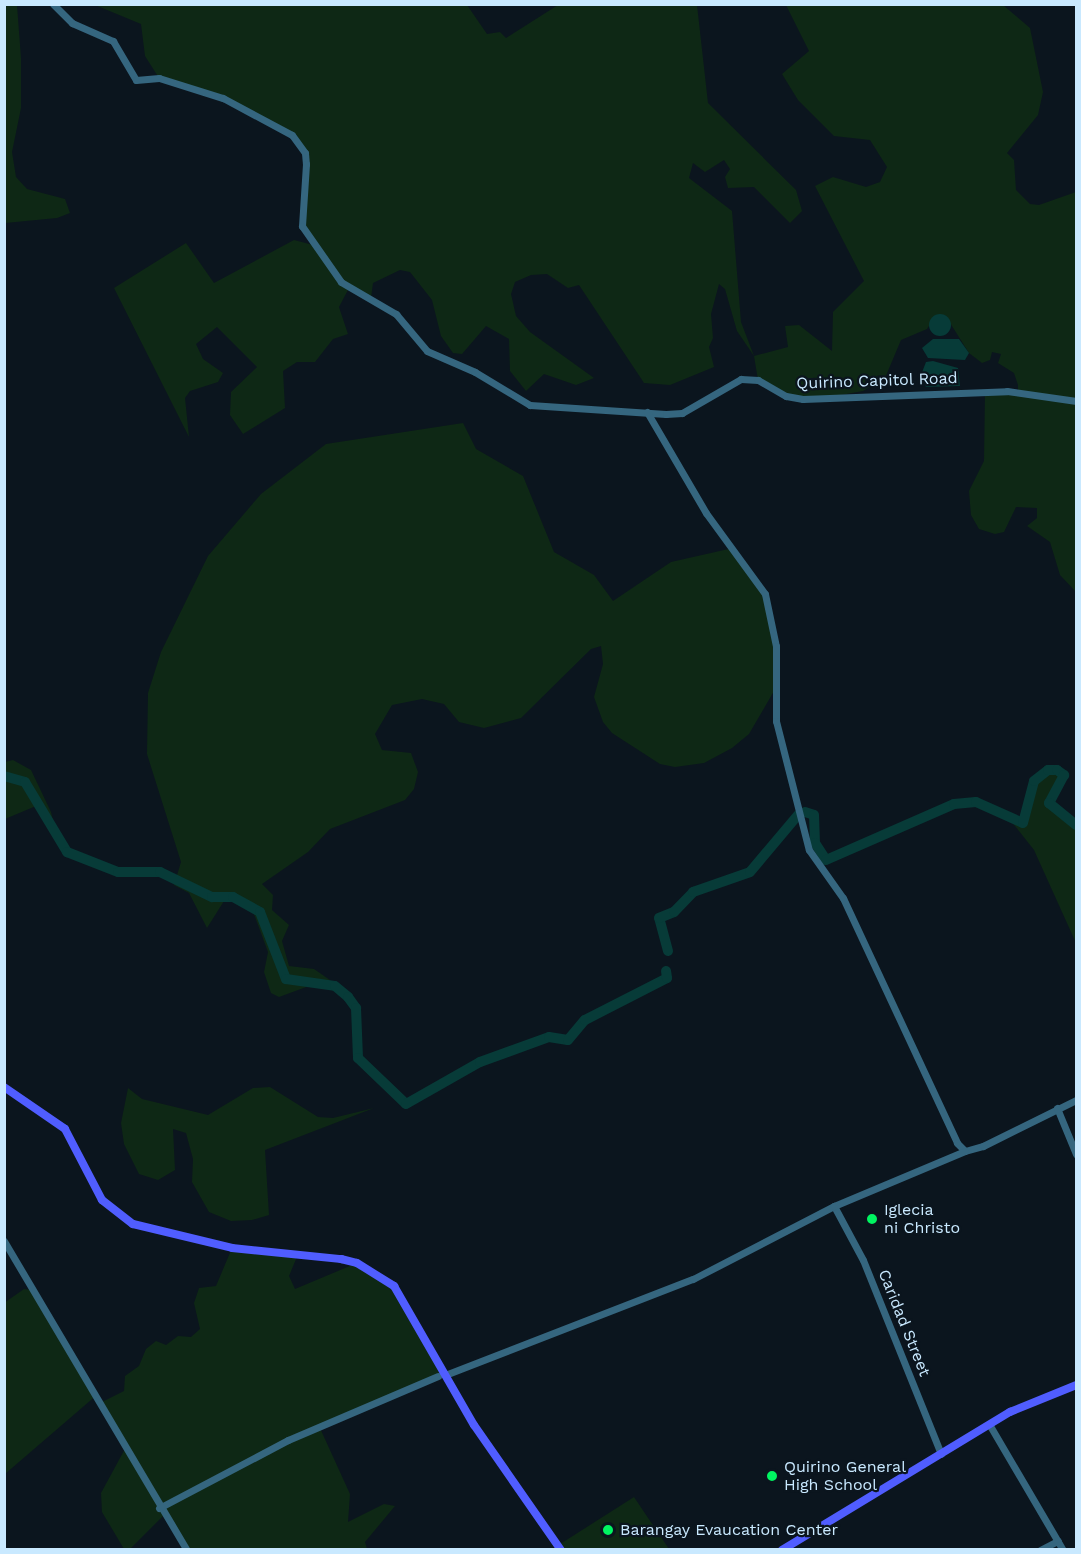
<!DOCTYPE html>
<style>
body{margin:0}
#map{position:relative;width:1081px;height:1554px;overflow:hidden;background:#0b151e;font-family:"Work Sans",sans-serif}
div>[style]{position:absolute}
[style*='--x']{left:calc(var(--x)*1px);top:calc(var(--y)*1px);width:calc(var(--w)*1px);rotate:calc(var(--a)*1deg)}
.green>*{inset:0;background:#0e2815}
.water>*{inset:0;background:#073b38}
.round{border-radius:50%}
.river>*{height:10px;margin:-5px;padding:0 5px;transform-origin:5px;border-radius:5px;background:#073b38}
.minor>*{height:7px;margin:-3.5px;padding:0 3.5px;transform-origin:3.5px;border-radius:3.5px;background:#35667f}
.major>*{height:8px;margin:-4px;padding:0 4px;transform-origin:4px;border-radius:4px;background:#505dff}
.dots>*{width:16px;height:16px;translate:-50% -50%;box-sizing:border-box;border:3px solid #0b151e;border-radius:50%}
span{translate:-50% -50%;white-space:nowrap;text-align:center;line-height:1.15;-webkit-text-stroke:4.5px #0b151e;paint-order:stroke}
.street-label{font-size:16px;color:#c9e9ff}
.poi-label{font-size:16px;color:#c9e9ff}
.left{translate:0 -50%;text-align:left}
.frame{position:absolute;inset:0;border:6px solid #c9e9ff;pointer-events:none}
</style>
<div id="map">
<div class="green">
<div style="clip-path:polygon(5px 4px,17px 5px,21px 58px,21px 108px,12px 152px,16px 177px,27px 189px,65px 199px,70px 213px,57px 218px,5px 223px)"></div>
<div style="clip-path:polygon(95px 5px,467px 5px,487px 34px,500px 32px,506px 38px,558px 5px,697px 5px,708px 103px,796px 190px,802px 211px,790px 223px,754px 187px,728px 188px,725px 177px,730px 169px,724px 160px,705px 172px,693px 163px,689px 178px,732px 211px,741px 322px,754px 356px,788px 347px,785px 326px,799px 325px,832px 351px,833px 312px,864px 281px,815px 186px,833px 177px,866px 187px,880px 182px,887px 167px,870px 140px,834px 136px,798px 100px,782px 74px,809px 51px,786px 5px,1003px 5px,1030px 28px,1043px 92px,1038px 115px,1007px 153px,1014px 160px,1016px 190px,1030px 204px,1039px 205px,1076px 192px,1076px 592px,1060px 575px,1050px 542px,1027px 526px,1037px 518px,1037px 508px,1016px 507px,1004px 532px,995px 534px,979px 529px,971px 515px,969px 491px,984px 461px,985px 391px,1018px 392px,1018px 385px,1014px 373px,998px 363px,1001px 354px,992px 352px,990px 360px,982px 363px,969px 353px,945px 315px,936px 315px,927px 329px,901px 340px,885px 378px,863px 391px,819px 399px,786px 396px,758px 380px,754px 356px,737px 331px,725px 289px,719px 284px,711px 314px,713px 338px,709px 347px,714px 367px,670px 385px,644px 383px,579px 285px,568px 288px,547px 274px,531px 275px,515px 282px,511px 294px,516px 316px,530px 332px,594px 378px,576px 385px,544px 374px,526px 391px,510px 371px,509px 339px,486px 326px,462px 354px,453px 353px,441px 336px,432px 300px,410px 272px,400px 270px,373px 283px,371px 298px,349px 288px,339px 307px,348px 334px,333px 339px,315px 362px,297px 362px,283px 371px,285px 408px,243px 434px,230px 415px,231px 392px,257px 367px,217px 327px,196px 344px,203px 359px,223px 373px,218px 382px,190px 391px,185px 398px,189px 437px,114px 288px,186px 243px,214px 283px,294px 240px,313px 245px,302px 226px,306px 164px,299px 143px,240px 106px,159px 78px,145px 56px,141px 24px)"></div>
<div style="clip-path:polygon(463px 423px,476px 449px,523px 476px,554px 552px,594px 575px,613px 601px,671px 562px,733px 548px,756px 578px,775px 628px,774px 691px,749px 734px,732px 748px,704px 763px,675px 767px,660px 764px,612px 733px,603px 722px,594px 697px,603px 664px,601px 646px,591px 649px,521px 718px,484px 728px,459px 722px,444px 704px,422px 699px,392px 705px,375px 734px,382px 750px,411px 753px,418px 772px,414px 789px,405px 800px,330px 829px,308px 852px,262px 884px,273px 895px,272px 910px,289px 925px,282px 941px,289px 966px,314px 969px,330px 980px,324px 989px,309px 986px,279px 997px,271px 993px,264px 972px,268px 952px,254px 914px,240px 900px,224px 901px,207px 928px,189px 893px,174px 885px,181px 862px,147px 754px,148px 693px,161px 652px,208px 556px,261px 494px,326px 444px)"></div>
<div style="clip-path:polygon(13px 760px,31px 770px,51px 812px,56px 833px,36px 806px,5px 819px,5px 762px)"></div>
<div style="clip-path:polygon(1048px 770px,1064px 775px,1050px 803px,1076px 825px,1076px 943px,1034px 850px,1011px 821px,1023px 823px,1034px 781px)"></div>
<div style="clip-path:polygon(270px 1087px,318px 1117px,333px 1118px,374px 1108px,265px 1150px,269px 1215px,252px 1220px,231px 1221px,209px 1212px,192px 1182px,193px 1159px,186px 1133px,173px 1129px,175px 1170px,158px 1180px,139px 1174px,124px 1144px,121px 1123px,128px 1088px,142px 1099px,208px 1115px,253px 1088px)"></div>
<div style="clip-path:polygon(232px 1248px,299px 1252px,289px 1276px,295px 1289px,357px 1263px,394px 1286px,445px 1375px,319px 1426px,350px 1494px,348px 1522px,384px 1504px,395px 1506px,365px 1542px,367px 1549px,187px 1549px,163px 1516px,130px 1549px,124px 1549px,102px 1512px,101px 1493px,126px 1447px,102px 1402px,124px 1391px,125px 1376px,139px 1366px,146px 1349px,156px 1341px,166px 1345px,178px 1336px,191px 1337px,200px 1329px,194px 1303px,199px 1288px,216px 1286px)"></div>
<div style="clip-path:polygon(24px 1289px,33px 1290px,98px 1394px,5px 1474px,4px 1303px)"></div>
<div style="clip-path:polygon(634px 1497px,669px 1549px,559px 1550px,557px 1546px)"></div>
</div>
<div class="water">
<div class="round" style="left:929px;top:314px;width:22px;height:22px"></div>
<div style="clip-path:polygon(933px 339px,959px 339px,969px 353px,965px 360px,928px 358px,922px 348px)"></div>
<div style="clip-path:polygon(933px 361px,958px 368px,960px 386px,926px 387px,921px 375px,926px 362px)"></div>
</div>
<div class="river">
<div style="--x:4;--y:776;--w:22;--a:16"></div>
<div style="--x:25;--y:782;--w:82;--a:59"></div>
<div style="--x:67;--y:852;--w:55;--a:21.4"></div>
<div style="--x:118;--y:872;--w:42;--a:0"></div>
<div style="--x:160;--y:872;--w:58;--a:25.7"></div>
<div style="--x:212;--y:897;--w:21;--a:0"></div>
<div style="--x:233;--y:897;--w:31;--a:29"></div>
<div style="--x:260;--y:912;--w:72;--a:68.8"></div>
<div style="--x:286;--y:979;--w:49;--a:8.1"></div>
<div style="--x:335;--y:986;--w:17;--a:40"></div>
<div style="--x:348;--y:997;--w:14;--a:54"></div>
<div style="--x:356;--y:1008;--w:50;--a:87.7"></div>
<div style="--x:358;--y:1058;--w:66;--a:43.8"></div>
<div style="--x:406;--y:1104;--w:85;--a:-29.6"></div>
<div style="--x:480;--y:1062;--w:73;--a:-19.9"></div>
<div style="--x:549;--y:1037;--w:19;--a:9"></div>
<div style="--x:568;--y:1040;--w:26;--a:-50"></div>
<div style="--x:585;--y:1020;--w:92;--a:-27.1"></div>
<div style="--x:667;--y:978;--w:7;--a:-98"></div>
<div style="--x:805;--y:812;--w:9;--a:18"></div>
<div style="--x:814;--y:815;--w:28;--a:88"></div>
<div style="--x:815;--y:843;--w:20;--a:57"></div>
<div style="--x:826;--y:860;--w:140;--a:-23.6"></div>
<div style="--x:954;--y:804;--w:22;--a:-5"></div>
<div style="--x:976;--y:802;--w:51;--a:24.1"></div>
<div style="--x:1023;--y:823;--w:43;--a:-75.3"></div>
<div style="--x:1034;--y:781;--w:18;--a:-38"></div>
<div style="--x:1048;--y:770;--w:9;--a:0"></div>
<div style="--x:1057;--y:770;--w:9;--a:36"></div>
<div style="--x:1064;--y:775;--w:32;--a:118"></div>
<div style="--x:1049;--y:803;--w:35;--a:39"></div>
<div style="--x:668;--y:951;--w:34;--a:-105"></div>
<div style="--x:659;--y:918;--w:16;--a:-22"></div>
<div style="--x:674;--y:912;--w:28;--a:-46"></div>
<div style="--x:693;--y:892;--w:60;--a:-19.3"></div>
<div style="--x:750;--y:872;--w:75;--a:-49.9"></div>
</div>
<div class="minor">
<div style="--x:53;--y:4;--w:27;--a:45"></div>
<div style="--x:72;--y:23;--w:45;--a:23.7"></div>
<div style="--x:113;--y:41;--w:45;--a:59.5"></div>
<div style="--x:136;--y:80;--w:23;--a:-5"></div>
<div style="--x:159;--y:78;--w:67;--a:17.4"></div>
<div style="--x:223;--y:98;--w:78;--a:28.2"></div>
<div style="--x:292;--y:135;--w:22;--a:54"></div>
<div style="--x:305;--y:153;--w:11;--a:85"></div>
<div style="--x:306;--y:164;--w:62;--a:93.7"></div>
<div style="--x:302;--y:226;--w:68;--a:55.1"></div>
<div style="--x:341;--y:282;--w:64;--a:30.2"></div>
<div style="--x:396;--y:314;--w:48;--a:50"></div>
<div style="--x:427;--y:351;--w:52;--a:23.6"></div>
<div style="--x:475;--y:372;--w:64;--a:31"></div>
<div style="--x:530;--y:405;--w:136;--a:3.8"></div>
<div style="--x:666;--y:414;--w:16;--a:-4"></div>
<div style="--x:682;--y:413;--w:68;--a:-30"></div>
<div style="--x:741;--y:379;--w:17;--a:3"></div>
<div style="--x:758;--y:380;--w:32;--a:30"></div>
<div style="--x:786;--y:396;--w:17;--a:10"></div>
<div style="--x:803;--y:399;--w:204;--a:-2.2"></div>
<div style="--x:1007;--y:391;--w:70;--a:8.2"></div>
<div style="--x:647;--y:412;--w:117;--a:59.7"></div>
<div style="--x:706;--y:513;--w:100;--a:53.9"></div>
<div style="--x:765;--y:594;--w:53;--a:78.1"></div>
<div style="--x:776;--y:646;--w:75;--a:90"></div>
<div style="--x:776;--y:721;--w:133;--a:75.7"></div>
<div style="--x:809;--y:850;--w:59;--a:54.7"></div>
<div style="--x:843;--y:898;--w:270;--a:65"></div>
<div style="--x:957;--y:1143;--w:11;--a:45"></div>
<div style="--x:965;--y:1151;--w:19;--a:-16"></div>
<div style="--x:983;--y:1146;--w:104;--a:-26.3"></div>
<div style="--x:1057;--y:1108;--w:50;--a:67.6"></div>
<div style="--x:834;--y:1206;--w:61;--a:61.8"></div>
<div style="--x:863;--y:1260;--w:209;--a:68.1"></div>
<div style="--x:4;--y:1241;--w:359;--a:59.4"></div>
<div style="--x:445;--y:1375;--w:266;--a:-21.2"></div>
<div style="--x:693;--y:1279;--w:159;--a:-27.4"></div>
<div style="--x:834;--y:1206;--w:142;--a:-22.8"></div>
<div style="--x:989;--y:1424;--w:146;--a:59.6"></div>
<div style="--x:159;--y:1508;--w:146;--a:-27.8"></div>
<div style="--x:288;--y:1440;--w:163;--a:-23.1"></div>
<div style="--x:1040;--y:1550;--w:20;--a:-27"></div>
</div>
<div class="major">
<div style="--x:4;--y:1087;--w:74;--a:34.5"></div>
<div style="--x:65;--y:1129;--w:80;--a:62.5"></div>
<div style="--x:102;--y:1200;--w:39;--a:38"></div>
<div style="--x:133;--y:1224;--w:102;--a:13.6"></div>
<div style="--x:232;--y:1248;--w:110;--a:5.8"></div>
<div style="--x:341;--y:1259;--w:16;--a:14"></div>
<div style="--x:357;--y:1263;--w:44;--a:31.9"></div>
<div style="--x:394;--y:1286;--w:160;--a:60.1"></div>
<div style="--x:474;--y:1425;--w:152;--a:55.2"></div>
<div style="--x:782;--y:1550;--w:267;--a:-31.2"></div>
<div style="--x:1010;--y:1412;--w:71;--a:-22.2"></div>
</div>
<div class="dots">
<div style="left:872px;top:1219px;background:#00f461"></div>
<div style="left:772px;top:1476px;background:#00f461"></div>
<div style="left:608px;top:1530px;background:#00f461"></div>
</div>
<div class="street-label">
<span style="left:877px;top:381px;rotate:-2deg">Quirino Capitol Road</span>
<span style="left:904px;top:1323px;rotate:68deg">Caridad Street</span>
</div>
<div class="poi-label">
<span class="left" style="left:884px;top:1219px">Iglecia<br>ni Christo</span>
<span class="left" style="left:784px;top:1476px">Quirino General<br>High School</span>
<span class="left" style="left:620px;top:1530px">Barangay Evaucation Center</span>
</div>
<div class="frame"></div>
</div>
